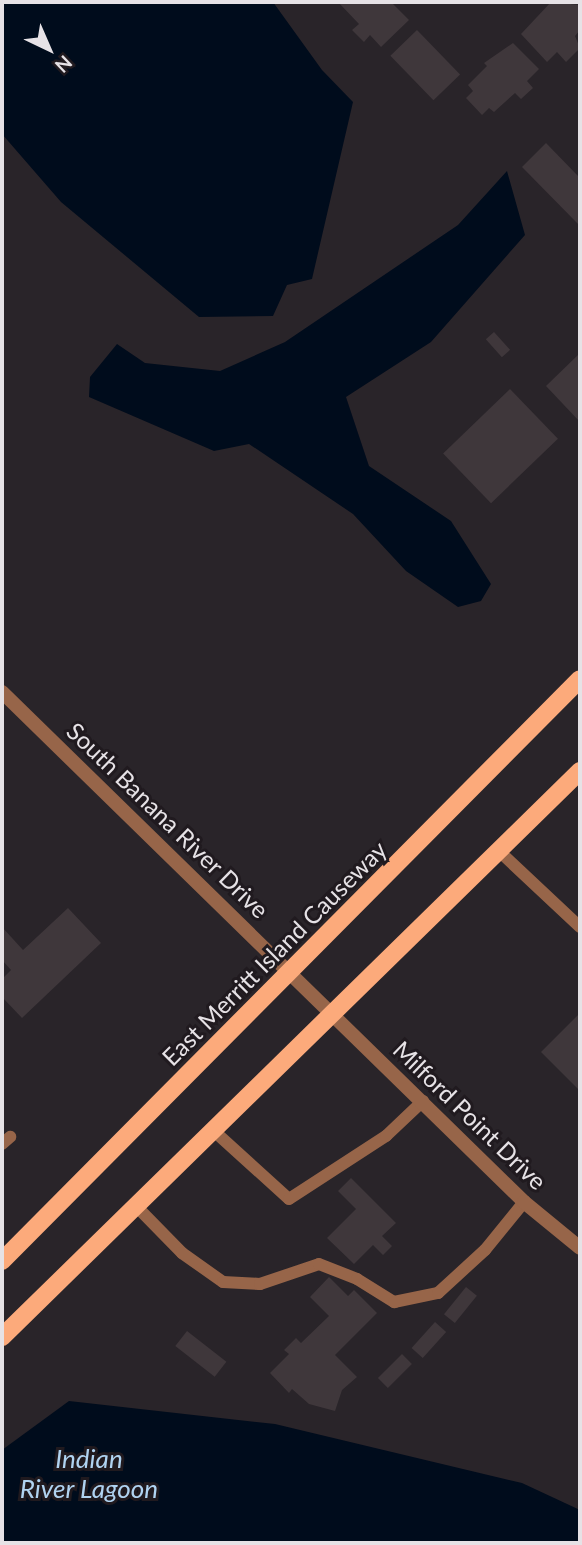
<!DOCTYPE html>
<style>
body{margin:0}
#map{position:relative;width:582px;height:1545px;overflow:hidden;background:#292429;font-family:Lato,sans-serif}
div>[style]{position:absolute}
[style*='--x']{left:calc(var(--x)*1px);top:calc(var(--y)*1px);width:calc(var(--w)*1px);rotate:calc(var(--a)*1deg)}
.water>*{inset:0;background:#000c1c}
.building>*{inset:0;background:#3f373b;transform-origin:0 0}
.service>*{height:12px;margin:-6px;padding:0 6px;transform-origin:6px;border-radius:6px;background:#976549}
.minor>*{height:14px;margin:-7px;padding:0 7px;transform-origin:7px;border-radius:7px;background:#976549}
.primary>*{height:18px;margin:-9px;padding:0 9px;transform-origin:9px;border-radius:9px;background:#fcaa7b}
span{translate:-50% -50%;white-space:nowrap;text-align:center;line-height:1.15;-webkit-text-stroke:6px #201a1f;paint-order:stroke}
.street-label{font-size:24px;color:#e6e2e6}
.water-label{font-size:26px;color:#b0d3f1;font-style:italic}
.frame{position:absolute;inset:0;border:4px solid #e6e2e6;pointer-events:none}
.north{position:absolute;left:14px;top:14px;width:70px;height:70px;-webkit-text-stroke:5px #201a1f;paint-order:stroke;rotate:136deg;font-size:19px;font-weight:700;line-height:28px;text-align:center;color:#e6e2e6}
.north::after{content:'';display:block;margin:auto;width:24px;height:32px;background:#e6e2e6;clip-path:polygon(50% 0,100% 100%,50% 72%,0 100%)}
</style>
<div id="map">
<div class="water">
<div style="clip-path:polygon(2px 2px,273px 2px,322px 70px,353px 102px,312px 279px,287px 285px,273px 316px,199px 317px,61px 202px,2px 134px)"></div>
<div style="clip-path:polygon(507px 171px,525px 235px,431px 342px,346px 397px,369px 466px,451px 521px,491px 584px,481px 601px,458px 607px,406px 571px,353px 514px,249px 444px,214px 451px,89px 397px,90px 377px,117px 344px,145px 363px,220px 371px,285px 342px,458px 225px)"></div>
<div style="clip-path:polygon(69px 1401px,275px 1424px,522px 1483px,580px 1510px,580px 1543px,2px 1543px,2px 1450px)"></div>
</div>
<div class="building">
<div style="clip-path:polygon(338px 2px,391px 2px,409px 20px,381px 47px,370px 35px,364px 42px,352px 30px,359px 24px)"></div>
<div style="clip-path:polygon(551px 2px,580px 5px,580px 30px,575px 36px,580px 48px,566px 62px,557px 52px,547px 62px,521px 34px)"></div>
<div style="left:417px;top:30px;width:62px;height:37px;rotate:46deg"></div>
<div style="clip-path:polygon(513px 43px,539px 69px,527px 81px,533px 88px,521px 99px,515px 93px,494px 112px,489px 108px,482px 115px,466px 98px,473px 91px,468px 85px,487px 66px,484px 63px)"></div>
<div style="clip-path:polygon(546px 143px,580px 178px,580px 226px,522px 167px)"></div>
<div style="left:494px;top:332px;width:24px;height:11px;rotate:48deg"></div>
<div style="clip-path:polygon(580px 353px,580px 422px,546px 386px)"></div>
<div style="left:510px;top:389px;width:69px;height:93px;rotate:46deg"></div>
<div style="clip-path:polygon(68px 908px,101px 943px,22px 1018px,2px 997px,2px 979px,11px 970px,2px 960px,2px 927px,23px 950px)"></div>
<div style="clip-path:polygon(580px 1013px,580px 1091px,541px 1052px)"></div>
<div style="clip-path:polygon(351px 1178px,396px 1223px,382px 1236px,392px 1246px,383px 1255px,373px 1245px,354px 1264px,327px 1238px,356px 1209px,338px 1191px)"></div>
<div style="clip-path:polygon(329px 1277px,348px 1296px,354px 1290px,377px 1313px,335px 1355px,357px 1377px,342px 1390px,335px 1411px,309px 1404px,292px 1389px,289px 1393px,270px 1373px,289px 1354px,284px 1350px,296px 1338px,301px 1343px,329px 1316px,310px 1297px)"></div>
<div style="left:466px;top:1287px;width:14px;height:35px;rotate:39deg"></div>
<div style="left:435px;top:1322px;width:15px;height:35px;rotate:42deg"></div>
<div style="left:187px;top:1331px;width:50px;height:19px;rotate:38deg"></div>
<div style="left:402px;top:1354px;width:14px;height:34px;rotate:45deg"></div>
</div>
<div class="service">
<div style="--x:499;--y:851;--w:111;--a:43.2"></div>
<div style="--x:214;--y:1131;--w:101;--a:42.2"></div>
<div style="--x:289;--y:1199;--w:116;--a:-33"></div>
<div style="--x:386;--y:1136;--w:51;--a:-43.4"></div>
<div style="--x:2;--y:1144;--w:11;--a:-41"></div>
<div style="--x:138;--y:1208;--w:63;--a:45.6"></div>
<div style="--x:182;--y:1253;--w:50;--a:35.3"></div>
<div style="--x:223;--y:1282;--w:37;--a:3"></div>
<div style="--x:260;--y:1284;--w:62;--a:-18.7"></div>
<div style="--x:319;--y:1264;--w:41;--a:21.5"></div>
<div style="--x:357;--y:1279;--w:44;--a:31.9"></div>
<div style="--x:394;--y:1302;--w:45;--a:-11.6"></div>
<div style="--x:438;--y:1293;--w:64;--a:-42.5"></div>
<div style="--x:485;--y:1250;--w:62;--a:-50.9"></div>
</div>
<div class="minor">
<div style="--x:2;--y:692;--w:730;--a:44.33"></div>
<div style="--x:524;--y:1202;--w:72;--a:39.4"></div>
</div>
<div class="primary">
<div style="--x:2;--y:1261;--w:820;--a:-45.2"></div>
<div style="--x:2;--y:1337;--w:809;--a:-44.4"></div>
</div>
<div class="street-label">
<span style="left:168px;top:820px;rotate:44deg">South Banana River Drive</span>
<span style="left:274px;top:953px;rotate:-45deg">East Merritt Island Causeway</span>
<span style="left:470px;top:1115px;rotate:44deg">Milford Point Drive</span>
</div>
<div class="water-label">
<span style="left:89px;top:1474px">Indian<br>River Lagoon</span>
</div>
<div class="frame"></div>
<div class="north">N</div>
</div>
